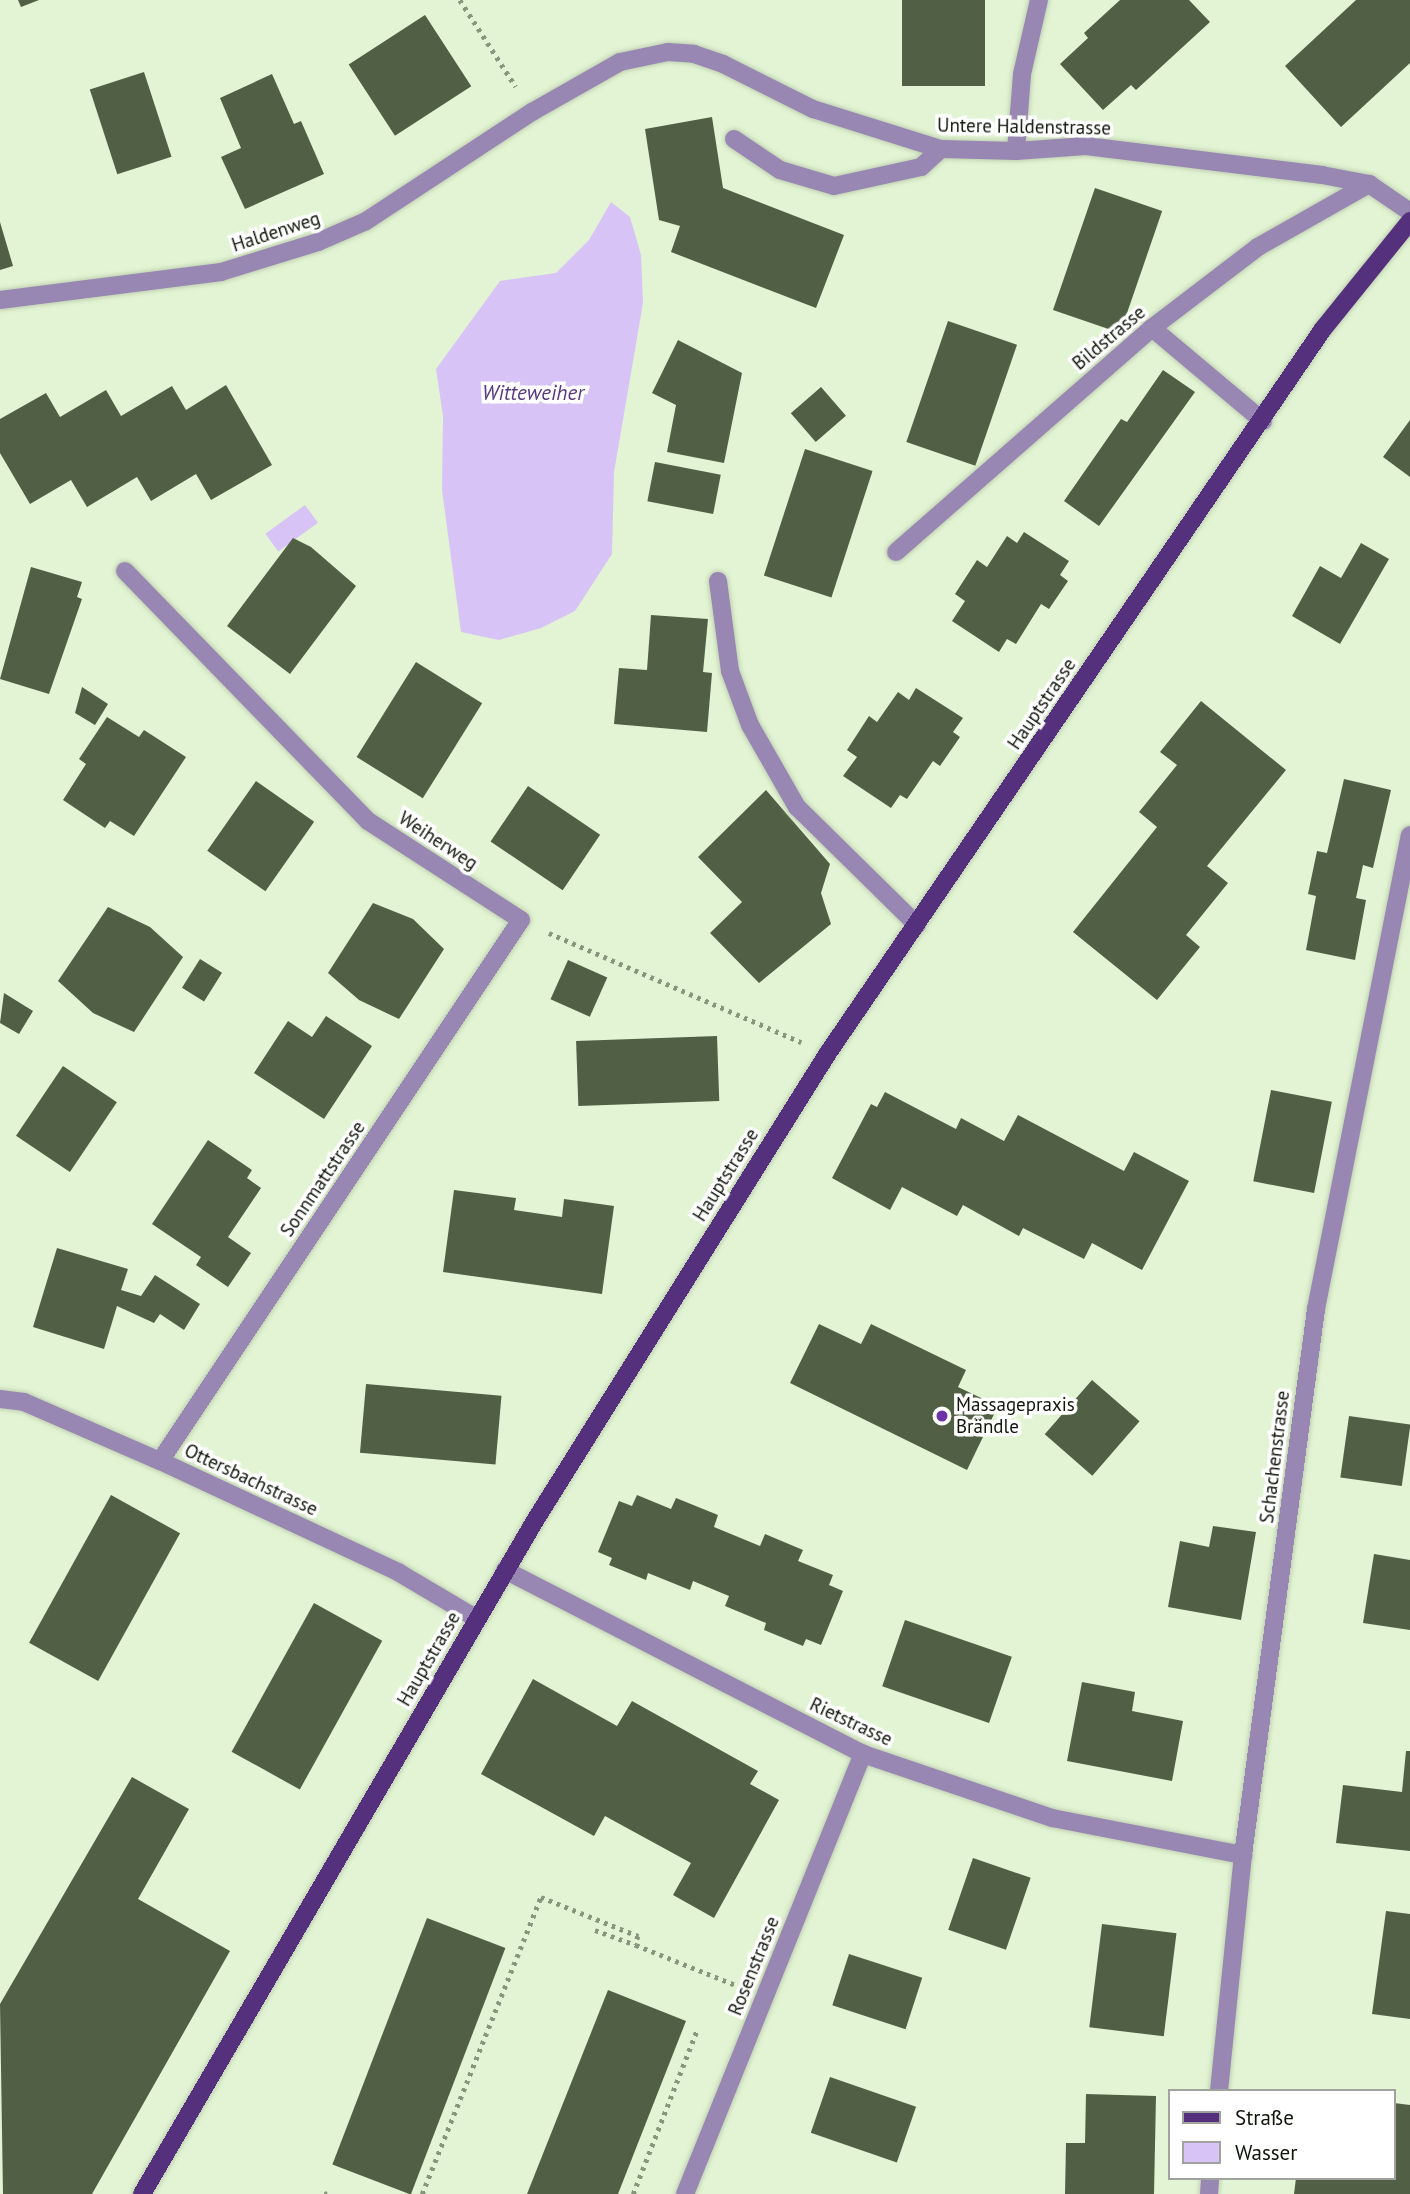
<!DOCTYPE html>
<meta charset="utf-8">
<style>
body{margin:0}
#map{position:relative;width:1410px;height:2194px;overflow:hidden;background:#e2f4d3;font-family:"PT Sans",sans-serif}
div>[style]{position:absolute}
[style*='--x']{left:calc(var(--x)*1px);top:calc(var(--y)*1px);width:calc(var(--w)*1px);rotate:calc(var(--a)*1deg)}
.water>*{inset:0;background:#d7c3f6;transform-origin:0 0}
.building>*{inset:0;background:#516044;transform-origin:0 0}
.path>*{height:4.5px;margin-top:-2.25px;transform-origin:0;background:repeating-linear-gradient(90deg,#89967e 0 3.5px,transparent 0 8.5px)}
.roads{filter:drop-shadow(0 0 2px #c0d0b3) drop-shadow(0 0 2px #c0d0b3)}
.lane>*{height:18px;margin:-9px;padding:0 9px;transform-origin:9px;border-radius:9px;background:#9886b3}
.street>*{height:18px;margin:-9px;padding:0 9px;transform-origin:9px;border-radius:9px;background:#9886b3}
.primary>*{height:18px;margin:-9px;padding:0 9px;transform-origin:9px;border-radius:9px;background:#54307d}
.dots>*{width:19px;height:19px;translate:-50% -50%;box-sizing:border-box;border:4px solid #fff;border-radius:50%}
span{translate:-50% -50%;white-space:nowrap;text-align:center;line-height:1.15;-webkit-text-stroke:7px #fff;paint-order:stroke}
.street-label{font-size:19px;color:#10160b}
.poi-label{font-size:19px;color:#10160b}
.left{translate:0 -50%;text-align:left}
.water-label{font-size:21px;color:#5a3881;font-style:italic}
.legend{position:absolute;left:1168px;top:2089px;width:228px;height:91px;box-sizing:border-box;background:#fff;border:2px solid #9fa29d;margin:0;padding:9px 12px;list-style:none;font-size:21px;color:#10160b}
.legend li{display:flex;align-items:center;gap:14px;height:35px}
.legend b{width:35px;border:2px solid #9fa29d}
</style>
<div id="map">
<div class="water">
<div style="clip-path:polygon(611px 202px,630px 217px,641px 255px,643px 303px,614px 472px,612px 554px,575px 611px,541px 628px,499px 640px,461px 632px,442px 490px,443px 416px,436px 369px,500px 281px,556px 273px,589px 240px)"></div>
<div style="left:305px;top:505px;width:22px;height:49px;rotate:54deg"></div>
</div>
<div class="building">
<div style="clip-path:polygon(18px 0,39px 0,21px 7px)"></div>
<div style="left:902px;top:0;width:83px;height:86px"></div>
<div style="clip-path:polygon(1120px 0,1189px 0,1210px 22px,1136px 90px,1131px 85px,1103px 110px,1060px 64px,1088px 38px,1084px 33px)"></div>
<div style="clip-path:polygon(1356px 0,1410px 0,1410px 63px,1341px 127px,1285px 66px)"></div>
<div style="left:425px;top:15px;width:85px;height:91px;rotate:57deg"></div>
<div style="left:144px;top:72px;width:89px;height:57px;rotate:72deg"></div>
<div style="clip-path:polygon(272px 74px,294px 124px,301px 121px,324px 174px,245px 209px,221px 157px,241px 148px,220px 98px)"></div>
<div style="clip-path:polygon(712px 117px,723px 188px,844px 235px,816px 308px,671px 252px,680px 226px,659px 220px,645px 129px)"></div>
<div style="left:1095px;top:188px;width:71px;height:129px;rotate:19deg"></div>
<div style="clip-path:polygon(0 222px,13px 266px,0 270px)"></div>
<div style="left:948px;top:321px;width:73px;height:128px;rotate:19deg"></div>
<div style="clip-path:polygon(678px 340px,742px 373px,724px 463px,667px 452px,676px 405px,652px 393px)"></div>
<div style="clip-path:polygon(1163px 370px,1195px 392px,1099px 526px,1064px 501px,1121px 419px,1127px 422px)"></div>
<div style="clip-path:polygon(226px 385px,272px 465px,211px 500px,196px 474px,151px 501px,137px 477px,87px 507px,71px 480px,30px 504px,0 453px,0 419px,46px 393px,60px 417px,106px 390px,121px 416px,172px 386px,186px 410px)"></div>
<div style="left:821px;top:387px;width:38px;height:40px;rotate:49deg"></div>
<div style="clip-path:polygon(1410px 420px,1410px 477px,1383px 457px)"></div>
<div style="left:805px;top:449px;width:71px;height:133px;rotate:18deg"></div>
<div style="left:655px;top:462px;width:67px;height:40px;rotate:11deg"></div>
<div style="clip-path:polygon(1024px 532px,1069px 561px,1060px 575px,1068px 581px,1049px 609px,1041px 604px,1016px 644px,1007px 639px,999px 652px,952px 621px,965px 601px,955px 594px,977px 560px,987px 567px,1007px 536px,1017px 543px)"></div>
<div style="clip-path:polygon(293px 538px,311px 547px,356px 586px,290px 674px,227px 626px)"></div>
<div style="clip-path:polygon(1361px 543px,1389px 559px,1340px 644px,1292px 616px,1320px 566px,1341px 578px)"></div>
<div style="clip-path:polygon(31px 567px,82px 582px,77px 597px,82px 599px,49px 694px,0 679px)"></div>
<div style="clip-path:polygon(651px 615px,708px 619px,703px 672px,712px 673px,707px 732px,614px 724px,619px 668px,647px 670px)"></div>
<div style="left:416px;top:662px;width:78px;height:112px;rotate:32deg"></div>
<div style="clip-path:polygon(82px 687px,108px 704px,95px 725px,75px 713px)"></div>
<div style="clip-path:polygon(916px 688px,963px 718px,953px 732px,960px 737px,940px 766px,933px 761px,907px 799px,900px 795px,891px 808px,843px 776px,857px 757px,847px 750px,869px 716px,877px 722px,898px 692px,909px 700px)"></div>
<div style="clip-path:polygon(1201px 701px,1286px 770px,1207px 866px,1228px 883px,1186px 935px,1200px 947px,1157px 1000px,1073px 932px,1157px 827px,1139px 812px,1177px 765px,1160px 752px)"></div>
<div style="clip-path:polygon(107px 717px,139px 737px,144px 730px,186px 757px,134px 836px,110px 821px,105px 828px,63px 800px,86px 764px,79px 759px)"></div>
<div style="clip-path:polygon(1344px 779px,1391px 790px,1373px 868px,1363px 865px,1356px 898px,1366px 900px,1355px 960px,1306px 950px,1316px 896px,1308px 894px,1317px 851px,1327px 853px)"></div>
<div style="left:256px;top:781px;width:71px;height:85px;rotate:35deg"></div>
<div style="left:528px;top:786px;width:87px;height:67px;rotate:34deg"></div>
<div style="clip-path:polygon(766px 790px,830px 864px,821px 893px,831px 924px,759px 983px,710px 933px,742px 902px,698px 857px)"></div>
<div style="clip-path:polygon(373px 903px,413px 919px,444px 949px,399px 1019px,359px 1000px,328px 973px)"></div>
<div style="clip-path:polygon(108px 907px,150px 927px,183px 957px,134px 1032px,93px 1013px,58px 981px)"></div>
<div style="left:200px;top:959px;width:26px;height:34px;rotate:32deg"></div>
<div style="left:568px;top:960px;width:43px;height:43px;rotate:24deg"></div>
<div style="clip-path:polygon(4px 993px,33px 1011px,19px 1034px,0 1023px)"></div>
<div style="clip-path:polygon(326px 1016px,372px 1046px,324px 1119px,254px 1073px,288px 1021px,312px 1037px)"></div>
<div style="left:717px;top:1036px;width:65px;height:141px;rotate:88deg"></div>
<div style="left:63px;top:1066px;width:65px;height:84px;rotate:34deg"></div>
<div style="left:1271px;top:1090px;width:62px;height:93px;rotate:11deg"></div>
<div style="clip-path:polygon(885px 1092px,956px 1129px,961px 1118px,1004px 1141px,1018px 1115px,1124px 1171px,1134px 1152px,1189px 1181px,1142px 1270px,1092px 1243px,1084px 1259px,1023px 1228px,1019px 1236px,963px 1205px,957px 1216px,902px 1187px,890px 1210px,832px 1178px,871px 1104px,877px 1107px)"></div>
<div style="clip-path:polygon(208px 1140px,252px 1170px,247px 1178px,261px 1188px,228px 1237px,251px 1253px,228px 1287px,196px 1265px,201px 1257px,152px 1224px)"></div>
<div style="clip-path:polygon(454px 1190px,516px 1198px,514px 1210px,562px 1217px,564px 1199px,614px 1206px,602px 1294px,443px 1272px)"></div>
<div style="clip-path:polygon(57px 1248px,128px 1269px,121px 1290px,141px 1296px,155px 1275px,200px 1304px,184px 1330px,160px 1314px,154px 1323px,117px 1306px,104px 1349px,33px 1327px)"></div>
<div style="clip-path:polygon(819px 1324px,861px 1344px,871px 1324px,966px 1370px,958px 1387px,998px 1406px,967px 1470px,790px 1383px)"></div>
<div style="left:1092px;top:1380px;width:63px;height:72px;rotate:41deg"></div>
<div style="left:366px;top:1384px;width:136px;height:69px;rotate:5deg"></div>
<div style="left:1349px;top:1416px;width:62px;height:62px;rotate:8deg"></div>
<div style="left:111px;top:1495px;width:79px;height:169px;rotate:29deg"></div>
<div style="clip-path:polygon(637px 1495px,671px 1509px,676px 1498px,718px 1515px,714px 1527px,760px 1546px,765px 1534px,803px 1550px,798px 1561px,833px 1575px,829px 1585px,843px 1591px,821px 1645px,806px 1639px,803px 1646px,764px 1630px,766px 1623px,725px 1606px,729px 1596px,693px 1581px,690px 1590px,648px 1573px,646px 1580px,609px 1565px,612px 1558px,598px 1552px,619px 1501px,632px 1506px)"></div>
<div style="clip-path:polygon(1213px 1526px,1256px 1532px,1241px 1620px,1168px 1607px,1180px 1541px,1209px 1547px)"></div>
<div style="clip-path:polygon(1374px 1554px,1410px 1560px,1410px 1630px,1363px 1623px)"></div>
<div style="left:314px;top:1603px;width:78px;height:170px;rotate:29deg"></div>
<div style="left:905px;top:1620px;width:113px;height:70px;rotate:19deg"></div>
<div style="clip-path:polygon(533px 1679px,617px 1726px,632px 1701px,758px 1771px,750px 1784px,779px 1800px,714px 1918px,673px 1895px,691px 1863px,605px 1816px,594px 1836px,481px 1774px)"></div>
<div style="clip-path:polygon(1082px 1682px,1135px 1692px,1132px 1711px,1183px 1721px,1172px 1781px,1067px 1761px)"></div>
<div style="clip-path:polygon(1406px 1751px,1410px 1751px,1410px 1851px,1336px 1843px,1343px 1785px,1402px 1792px)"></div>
<div style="clip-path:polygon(132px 1777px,189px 1809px,138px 1899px,230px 1951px,92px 2194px,3px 2194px,0 2004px)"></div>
<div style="left:973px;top:1858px;width:61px;height:76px;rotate:19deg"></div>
<div style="clip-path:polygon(1386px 1911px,1410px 1914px,1410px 2019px,1372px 2014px)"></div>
<div style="left:427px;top:1918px;width:84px;height:264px;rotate:21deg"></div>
<div style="left:1102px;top:1924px;width:75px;height:104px;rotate:7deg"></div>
<div style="left:849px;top:1954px;width:77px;height:54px;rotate:18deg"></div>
<div style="clip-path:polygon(608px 1990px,686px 2021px,618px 2194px,527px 2194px)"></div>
<div style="left:830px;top:2077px;width:91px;height:59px;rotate:19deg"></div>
<div style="clip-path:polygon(1086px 2094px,1156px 2096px,1154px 2194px,1065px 2194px,1066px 2143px,1085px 2143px)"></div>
<div style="clip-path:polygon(1394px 2103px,1410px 2105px,1410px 2194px,1294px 2194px,1296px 2178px,1394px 2178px)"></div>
</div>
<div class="path">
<div style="--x:460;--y:0;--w:103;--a:57.2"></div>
<div style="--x:549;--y:933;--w:275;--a:23.4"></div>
<div style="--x:595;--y:1930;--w:44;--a:20.1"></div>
<div style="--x:324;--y:2193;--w:3;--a:18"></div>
<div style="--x:422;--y:2194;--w:320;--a:-68.2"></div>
<div style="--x:541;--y:1897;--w:105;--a:21.9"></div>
<div style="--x:638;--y:1936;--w:9;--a:103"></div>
<div style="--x:636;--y:1945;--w:110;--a:21.9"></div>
<div style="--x:633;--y:2194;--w:174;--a:-68.7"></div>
</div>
<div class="roads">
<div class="lane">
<div style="--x:734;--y:139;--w:55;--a:34"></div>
<div style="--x:780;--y:170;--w:56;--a:16.5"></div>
<div style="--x:834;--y:186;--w:89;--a:-12.3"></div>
<div style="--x:921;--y:167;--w:27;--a:-42"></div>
<div style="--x:1152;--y:328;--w:145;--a:40"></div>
</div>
<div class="street">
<div style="--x:1016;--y:151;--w:77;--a:-85.5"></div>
<div style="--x:1022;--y:74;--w:76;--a:-77.1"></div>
<div style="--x:0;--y:300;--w:223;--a:-7.2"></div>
<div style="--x:221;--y:272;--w:102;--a:-17.2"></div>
<div style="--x:318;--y:242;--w:52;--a:-23.6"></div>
<div style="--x:366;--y:221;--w:199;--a:-33.3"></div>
<div style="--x:532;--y:112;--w:101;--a:-29.6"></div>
<div style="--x:620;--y:62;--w:49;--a:-11.8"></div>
<div style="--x:668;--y:52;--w:26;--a:4"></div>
<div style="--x:694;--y:54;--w:31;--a:19"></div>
<div style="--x:723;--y:64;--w:101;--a:26.6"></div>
<div style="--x:813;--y:109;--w:134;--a:17.4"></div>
<div style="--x:941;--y:149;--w:75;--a:1.5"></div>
<div style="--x:1016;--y:151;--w:70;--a:-4.1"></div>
<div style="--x:1086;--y:146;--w:238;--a:7"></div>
<div style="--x:1322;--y:175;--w:48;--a:10.8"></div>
<div style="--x:1369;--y:184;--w:50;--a:34.3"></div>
<div style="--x:896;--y:552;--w:340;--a:-41.2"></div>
<div style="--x:1152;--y:328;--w:133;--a:-37.4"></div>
<div style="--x:1258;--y:247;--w:128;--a:-29.6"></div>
<div style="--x:125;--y:571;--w:349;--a:45.8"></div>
<div style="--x:368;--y:821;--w:182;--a:32.9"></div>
<div style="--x:521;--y:920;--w:650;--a:123.71"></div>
<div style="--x:718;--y:581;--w:91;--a:82.4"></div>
<div style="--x:730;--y:671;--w:58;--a:69.7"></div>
<div style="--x:750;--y:725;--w:95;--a:60.2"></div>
<div style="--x:797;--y:807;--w:168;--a:44.5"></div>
<div style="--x:0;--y:1399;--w:24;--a:7"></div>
<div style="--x:24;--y:1402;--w:148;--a:23.5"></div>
<div style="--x:160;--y:1461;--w:263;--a:25"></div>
<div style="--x:398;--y:1572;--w:92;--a:30.7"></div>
<div style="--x:505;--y:1570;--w:403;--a:27.2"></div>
<div style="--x:863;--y:1754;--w:200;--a:18.7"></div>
<div style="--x:1052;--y:1818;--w:195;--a:11"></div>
<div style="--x:1219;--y:2091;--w:237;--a:-84.2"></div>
<div style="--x:1243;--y:1855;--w:551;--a:-82.38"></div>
<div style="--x:1316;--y:1309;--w:483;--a:-78.8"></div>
<div style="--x:685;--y:2194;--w:475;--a:-68"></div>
<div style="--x:1209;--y:2194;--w:16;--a:-86"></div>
</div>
<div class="primary">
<div style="--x:142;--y:2194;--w:782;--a:-59.73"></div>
<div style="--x:536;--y:1519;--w:550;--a:-57.93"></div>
<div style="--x:828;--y:1053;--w:877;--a:-55.64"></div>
<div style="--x:1323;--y:329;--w:139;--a:-51.1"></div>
</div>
</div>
<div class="dots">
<div style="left:942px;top:1416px;background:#6d32a8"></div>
</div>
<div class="street-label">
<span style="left:1024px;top:127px;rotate:1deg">Untere Haldenstrasse</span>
<span style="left:276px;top:232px;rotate:-18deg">Haldenweg</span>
<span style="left:1109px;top:338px;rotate:-40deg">Bildstrasse</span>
<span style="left:1042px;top:704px;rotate:-56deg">Hauptstrasse</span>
<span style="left:438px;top:841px;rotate:33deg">Weiherweg</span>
<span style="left:726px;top:1175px;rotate:-58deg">Hauptstrasse</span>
<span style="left:323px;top:1179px;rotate:-56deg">Sonnmattstrasse</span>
<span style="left:1275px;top:1457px;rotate:-83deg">Schachenstrasse</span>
<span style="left:251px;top:1480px;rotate:25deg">Ottersbachstrasse</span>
<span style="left:429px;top:1659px;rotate:-60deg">Hauptstrasse</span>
<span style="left:851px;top:1722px;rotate:25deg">Rietstrasse</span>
<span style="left:754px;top:1966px;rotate:-68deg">Rosenstrasse</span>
</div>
<div class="poi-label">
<span class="left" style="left:956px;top:1416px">Massagepraxis<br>Brändle</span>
</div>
<div class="water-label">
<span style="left:533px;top:393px">Witteweiher</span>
</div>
<ul class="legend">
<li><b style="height:9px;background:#54307d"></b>Straße</li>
<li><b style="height:19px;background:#d7c3f6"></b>Wasser</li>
</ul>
</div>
